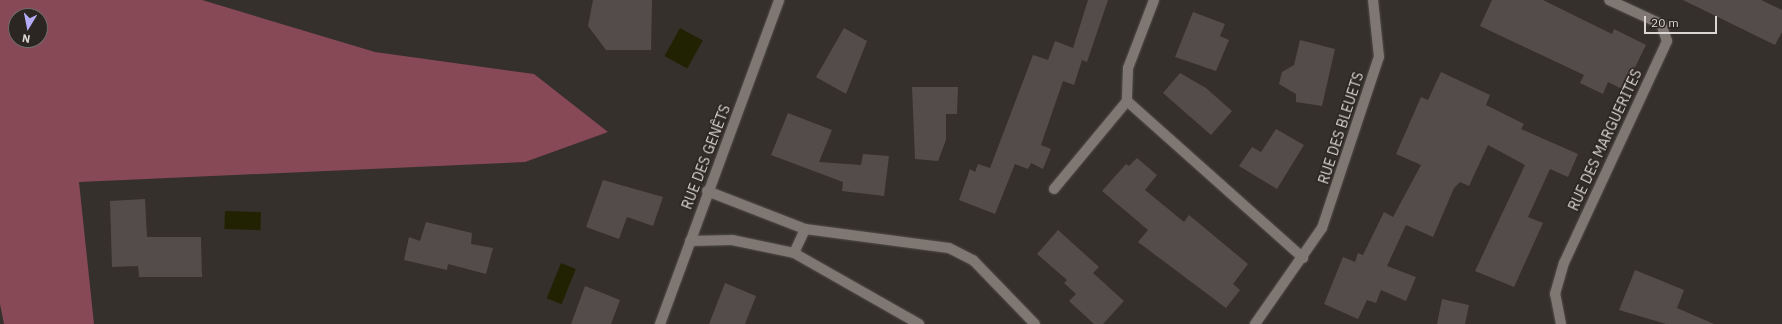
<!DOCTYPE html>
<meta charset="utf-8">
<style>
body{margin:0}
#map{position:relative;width:1782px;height:324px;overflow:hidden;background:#35302b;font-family:"IBM Plex Sans",sans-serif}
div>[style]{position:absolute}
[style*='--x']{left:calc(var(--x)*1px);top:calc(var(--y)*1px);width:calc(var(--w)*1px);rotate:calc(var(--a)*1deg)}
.forest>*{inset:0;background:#874956}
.water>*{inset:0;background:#202202;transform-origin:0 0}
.building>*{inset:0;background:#544c4a}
.roads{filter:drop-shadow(0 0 1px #524d49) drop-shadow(0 0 1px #524d49)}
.minor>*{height:10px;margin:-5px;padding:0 5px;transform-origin:5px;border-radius:5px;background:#7e7772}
span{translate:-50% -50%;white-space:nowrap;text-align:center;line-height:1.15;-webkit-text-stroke:3.5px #2b2622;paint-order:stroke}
.street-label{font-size:14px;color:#dad6d3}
.north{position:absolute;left:8px;top:8px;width:40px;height:40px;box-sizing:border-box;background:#2b2622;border:1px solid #716c69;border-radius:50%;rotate:190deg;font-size:11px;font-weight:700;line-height:16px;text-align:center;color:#dad6d3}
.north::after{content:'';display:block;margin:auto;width:14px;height:18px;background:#b4acf9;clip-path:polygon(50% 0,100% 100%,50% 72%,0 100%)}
.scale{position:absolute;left:1644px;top:16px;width:73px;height:18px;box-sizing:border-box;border:2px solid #dad6d3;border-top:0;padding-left:5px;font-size:12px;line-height:14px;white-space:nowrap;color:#dad6d3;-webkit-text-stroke:3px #2b2622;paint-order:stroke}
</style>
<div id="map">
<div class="forest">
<div style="clip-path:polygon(evenodd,0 0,202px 0,375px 52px,534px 74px,608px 132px,525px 162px,79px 182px,94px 324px,4px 324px,0 304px,0 0,16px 16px,40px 16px,40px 40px,16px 40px,16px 16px)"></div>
</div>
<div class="water">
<div style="left:680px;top:28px;width:26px;height:32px;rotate:29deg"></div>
<div style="left:225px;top:211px;width:36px;height:18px;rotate:2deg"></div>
<div style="left:561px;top:263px;width:16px;height:38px;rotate:22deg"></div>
</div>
<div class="building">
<div style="clip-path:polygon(593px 0,652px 0,651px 50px,606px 50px,588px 26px)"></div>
<div style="clip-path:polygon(1088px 0,1108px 0,1087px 62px,1082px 60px,1074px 85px,1063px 81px,1041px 145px,1051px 149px,1043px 169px,1031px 163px,1028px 169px,1015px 164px,995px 214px,959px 200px,970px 169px,975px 172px,978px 164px,990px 168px,1033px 55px,1048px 60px,1055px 41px,1073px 48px)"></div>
<div style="clip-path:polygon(1492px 0,1543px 0,1612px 34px,1614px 29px,1646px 45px,1624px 90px,1608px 82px,1603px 94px,1580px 83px,1584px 75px,1480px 26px)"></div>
<div style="clip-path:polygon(1683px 0,1761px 0,1782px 10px,1782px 32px,1775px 45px)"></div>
<div style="clip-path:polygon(1193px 12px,1225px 24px,1220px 36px,1229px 40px,1216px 71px,1175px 57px)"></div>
<div style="clip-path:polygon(844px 28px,867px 41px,846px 94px,816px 77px)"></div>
<div style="clip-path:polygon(1300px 40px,1335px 49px,1322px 106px,1296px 102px,1296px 94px,1279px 84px,1282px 72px,1294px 65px)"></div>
<div style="clip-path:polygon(1441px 72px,1490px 95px,1486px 105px,1524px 124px,1521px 129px,1578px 154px,1568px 177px,1550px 169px,1528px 217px,1543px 223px,1514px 287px,1475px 271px,1525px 165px,1488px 145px,1469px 186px,1460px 182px,1454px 188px,1433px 237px,1406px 225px,1387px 266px,1416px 277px,1406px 301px,1381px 290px,1376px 303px,1367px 300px,1358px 319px,1324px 304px,1343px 257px,1355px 262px,1358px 253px,1363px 255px,1384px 212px,1393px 217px,1421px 165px,1396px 154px,1421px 97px,1428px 100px)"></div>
<div style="clip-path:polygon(1180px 73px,1206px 88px,1232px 111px,1211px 135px,1163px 93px)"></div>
<div style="clip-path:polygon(912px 87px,958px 87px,957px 114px,946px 114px,946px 140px,938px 161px,915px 159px)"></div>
<div style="clip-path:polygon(788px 113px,832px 130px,819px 162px,861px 165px,863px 154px,889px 156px,884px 196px,842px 191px,843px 182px,771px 155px)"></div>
<div style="clip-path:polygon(1276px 129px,1304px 145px,1277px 189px,1239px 166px,1252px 147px,1261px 152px)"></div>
<div style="clip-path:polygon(1137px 158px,1157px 175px,1145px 190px,1184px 222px,1189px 215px,1248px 264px,1233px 284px,1240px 290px,1226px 308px,1138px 242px,1148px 230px,1102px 191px,1126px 164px,1129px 166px)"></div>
<div style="clip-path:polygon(603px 180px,663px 197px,653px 226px,627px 217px,619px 239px,586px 227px)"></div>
<div style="clip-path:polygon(145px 199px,147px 237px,201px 237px,202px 277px,139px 277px,138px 266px,112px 267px,110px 201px)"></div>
<div style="clip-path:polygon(426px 222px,472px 233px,471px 244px,493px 248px,486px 274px,448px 264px,447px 270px,404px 260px,409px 237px,420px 241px)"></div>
<div style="clip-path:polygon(1058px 230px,1099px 267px,1093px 273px,1124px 301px,1103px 324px,1094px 324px,1069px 301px,1076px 294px,1064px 283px,1067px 280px,1037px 254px)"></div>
<div style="clip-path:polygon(1635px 270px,1684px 290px,1677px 308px,1714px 324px,1666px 324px,1619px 310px)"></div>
<div style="clip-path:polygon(725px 283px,756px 296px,745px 324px,709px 324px)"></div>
<div style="clip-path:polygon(585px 286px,620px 300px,611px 324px,571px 324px)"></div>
<div style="clip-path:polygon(1442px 299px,1469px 305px,1465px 324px,1437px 324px)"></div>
</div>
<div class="roads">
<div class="minor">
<div style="--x:1154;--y:0;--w:73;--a:110.9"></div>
<div style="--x:1128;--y:68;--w:33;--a:92"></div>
<div style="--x:1127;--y:101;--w:236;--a:41.7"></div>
<div style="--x:1054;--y:189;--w:114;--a:-50.3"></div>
<div style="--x:707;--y:191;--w:105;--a:21.2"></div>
<div style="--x:805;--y:229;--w:145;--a:7.5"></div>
<div style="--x:949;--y:248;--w:27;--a:27"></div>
<div style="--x:973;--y:260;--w:89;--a:45.9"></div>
<div style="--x:690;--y:241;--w:42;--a:-1.4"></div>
<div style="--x:732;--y:240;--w:63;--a:11.8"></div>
<div style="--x:794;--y:253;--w:144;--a:29.6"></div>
<div style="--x:794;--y:253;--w:26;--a:-65"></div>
<div style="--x:660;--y:324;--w:345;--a:-69.8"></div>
<div style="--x:1255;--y:324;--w:117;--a:-55.1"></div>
<div style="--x:1322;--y:228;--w:180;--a:-71.6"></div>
<div style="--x:1379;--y:57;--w:57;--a:-96"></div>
<div style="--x:1561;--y:324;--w:31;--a:-101"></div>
<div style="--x:1555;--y:294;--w:32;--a:-74"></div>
<div style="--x:1564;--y:263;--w:245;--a:-65.1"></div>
<div style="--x:1667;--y:41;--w:18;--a:-109"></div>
<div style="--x:1661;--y:24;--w:57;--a:-155.2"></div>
</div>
</div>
<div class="street-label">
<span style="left:1341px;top:128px;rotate:-72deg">RUE DES BLEUETS</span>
<span style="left:1605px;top:140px;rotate:-65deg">RUE DES MARGUERITES</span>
<span style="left:706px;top:157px;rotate:-69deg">RUE DES GENÊTS</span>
</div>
<div class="north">N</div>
<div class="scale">20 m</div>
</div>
